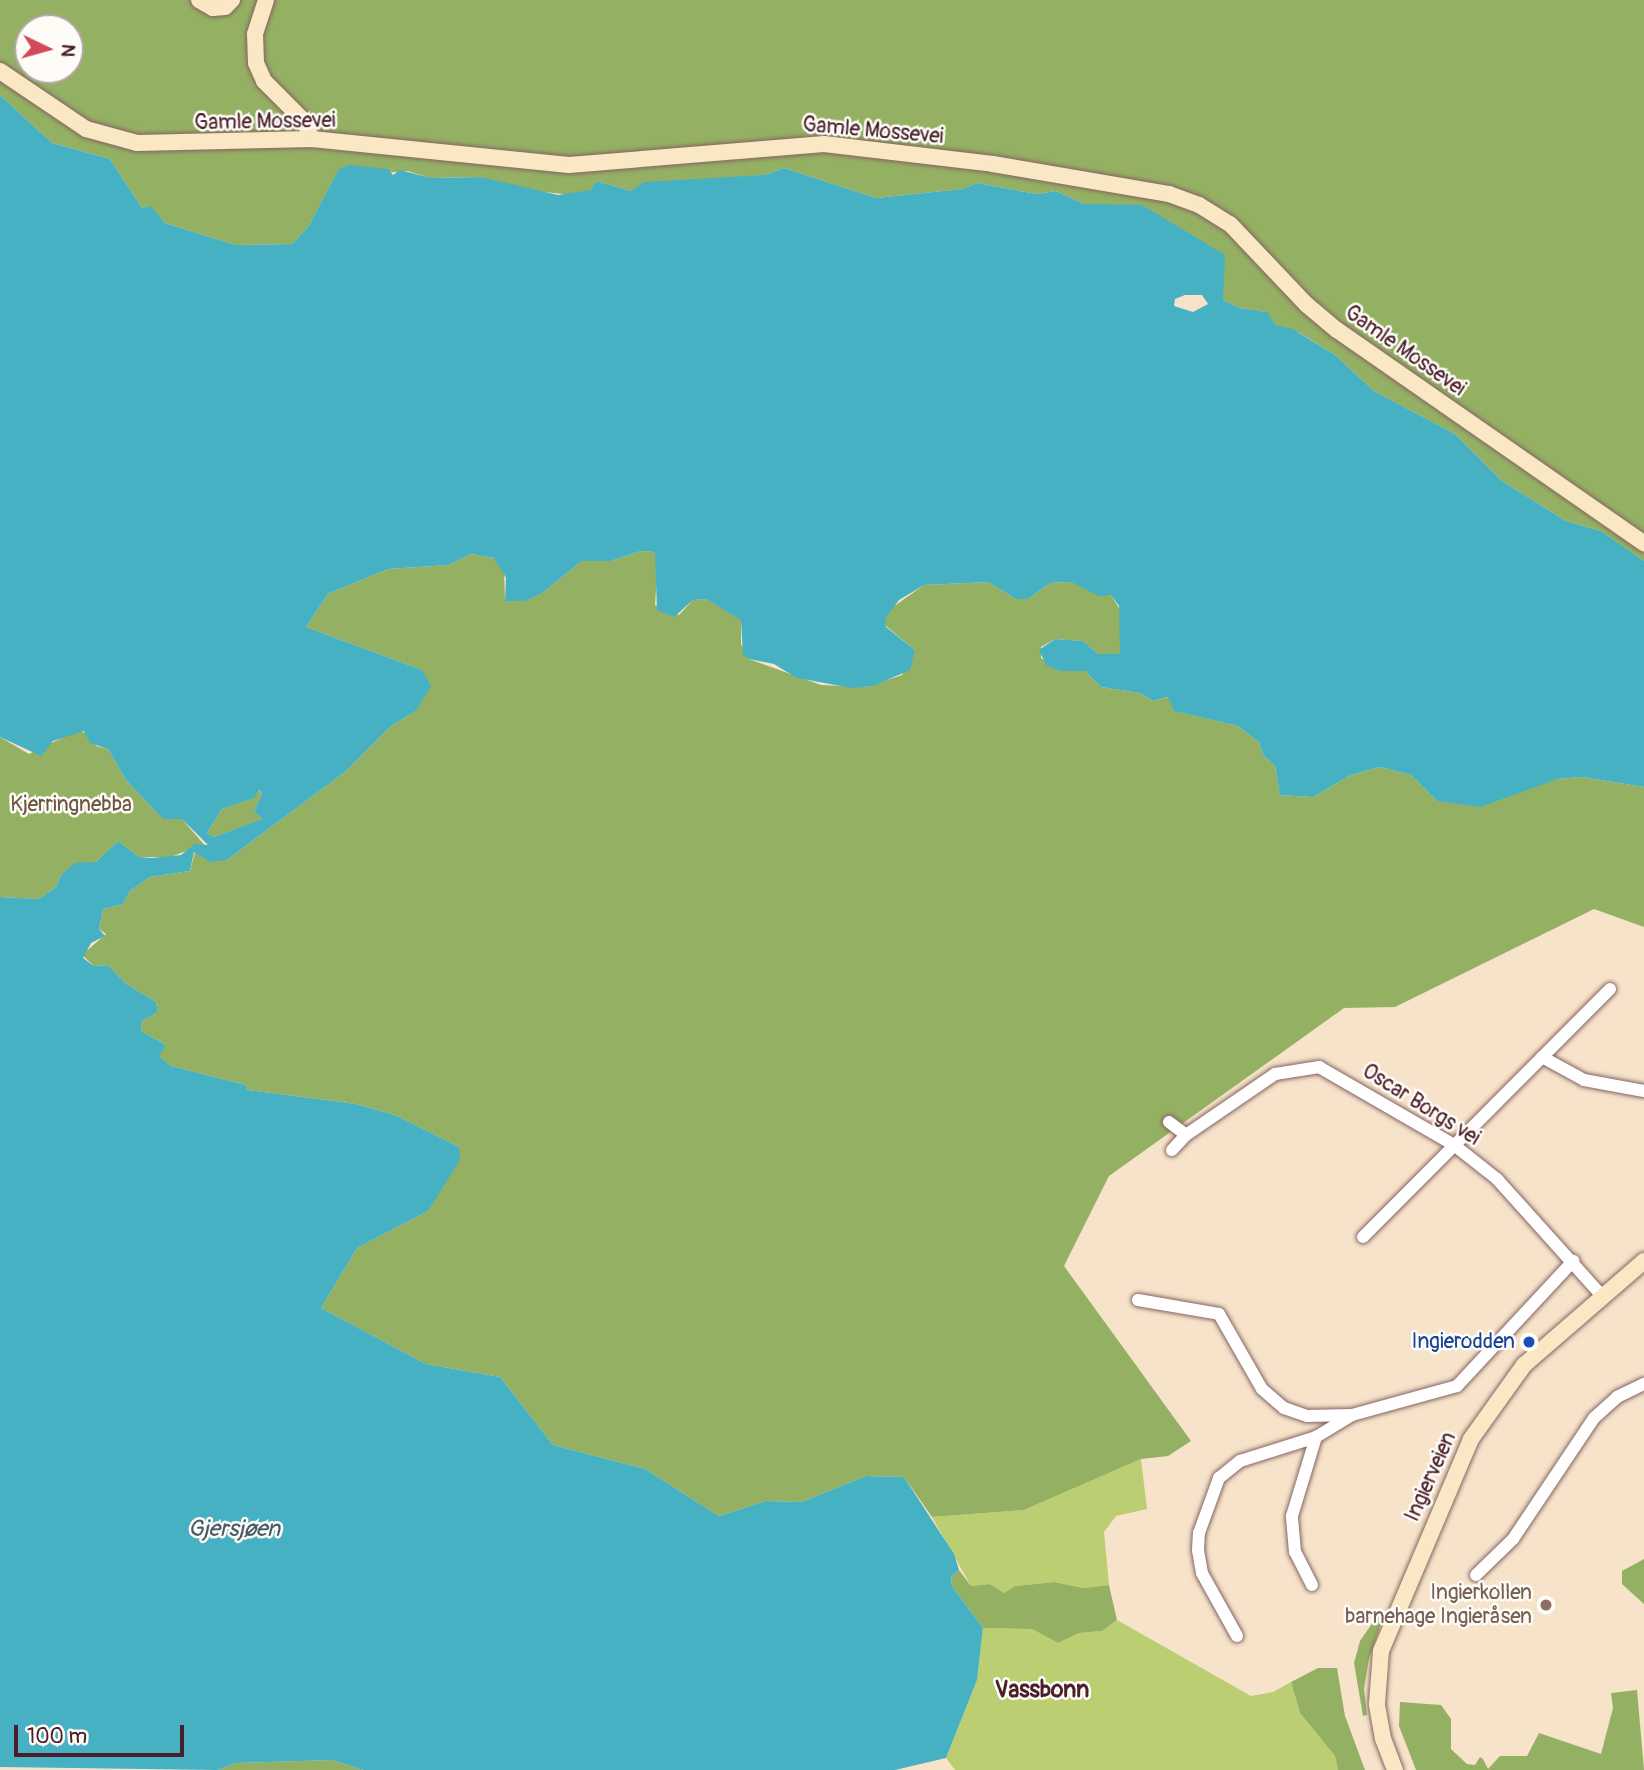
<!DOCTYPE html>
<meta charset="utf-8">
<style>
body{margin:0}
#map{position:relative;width:1644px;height:1770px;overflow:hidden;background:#f6e3ca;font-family:Pangolin,sans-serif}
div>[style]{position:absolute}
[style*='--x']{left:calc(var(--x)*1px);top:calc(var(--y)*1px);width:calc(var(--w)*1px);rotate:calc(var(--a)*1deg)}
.green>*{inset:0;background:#bbce71}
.forest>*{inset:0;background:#94b163}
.water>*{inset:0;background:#45b1c3}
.roads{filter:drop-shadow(0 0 2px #866463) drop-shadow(0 0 2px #866463)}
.street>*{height:12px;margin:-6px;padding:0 6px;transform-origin:6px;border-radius:6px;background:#fff}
.secondary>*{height:16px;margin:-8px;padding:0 8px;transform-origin:8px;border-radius:8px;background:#fae7c3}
.dots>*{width:19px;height:19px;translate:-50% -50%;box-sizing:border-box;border:4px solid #fdfcf7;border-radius:50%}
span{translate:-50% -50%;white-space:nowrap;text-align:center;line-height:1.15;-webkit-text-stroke:5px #fdfcf7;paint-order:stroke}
.street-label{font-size:21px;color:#4a1f2b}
.park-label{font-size:21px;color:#6c5440}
.transit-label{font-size:21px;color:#164399}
.right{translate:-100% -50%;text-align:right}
.education-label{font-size:21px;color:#785e54}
.water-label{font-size:23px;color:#485968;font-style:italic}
.neighbourhood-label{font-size:23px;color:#4a1f2b;font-weight:700}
.north{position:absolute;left:14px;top:14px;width:70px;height:70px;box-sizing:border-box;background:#fdfcf7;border:2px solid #b5a4a5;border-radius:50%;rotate:95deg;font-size:19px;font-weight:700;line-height:28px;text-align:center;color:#4a1f2b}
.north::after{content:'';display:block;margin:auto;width:24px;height:32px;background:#d1495b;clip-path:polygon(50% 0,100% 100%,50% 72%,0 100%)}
.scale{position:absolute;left:14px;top:1725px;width:170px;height:32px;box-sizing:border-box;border:4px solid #4a1f2b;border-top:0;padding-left:9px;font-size:21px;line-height:24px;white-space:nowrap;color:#4a1f2b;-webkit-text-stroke:5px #fdfcf7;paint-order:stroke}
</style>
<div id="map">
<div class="green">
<div style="clip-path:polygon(1141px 1459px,1147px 1509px,1116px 1516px,1104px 1532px,1109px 1585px,1084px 1588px,1054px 1582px,1015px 1586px,1004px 1593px,990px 1584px,971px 1586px,932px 1517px,1024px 1510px)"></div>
<div style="clip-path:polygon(1117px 1620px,1251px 1696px,1273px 1692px,1291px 1682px,1300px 1713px,1335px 1756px,1338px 1770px,955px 1770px,946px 1758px,977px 1680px,983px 1628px,1032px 1629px,1058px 1643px,1079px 1633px,1102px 1631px)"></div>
</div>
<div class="forest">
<div style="clip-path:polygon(evenodd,0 0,1644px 0,1644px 561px,1601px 531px,1566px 521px,1502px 481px,1455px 434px,1374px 391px,1335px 355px,1300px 333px,1274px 325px,1266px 312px,1240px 308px,1223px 300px,1156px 217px,1144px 209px,1084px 204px,1056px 191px,1037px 194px,977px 183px,963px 189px,876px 198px,784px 168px,765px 175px,631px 191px,596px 181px,592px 190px,573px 195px,525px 190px,481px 177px,430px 178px,408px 171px,335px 177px,308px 227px,292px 244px,235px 245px,165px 223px,151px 207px,142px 208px,110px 159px,52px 143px,0 95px,0 0,28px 28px,70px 28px,70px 70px,28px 70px,28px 28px)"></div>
<div style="clip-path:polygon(641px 551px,655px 552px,658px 557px,655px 605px,679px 615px,693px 600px,706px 599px,741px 619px,741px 644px,749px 659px,821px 685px,866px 687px,902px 675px,915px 650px,886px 626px,884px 619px,886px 612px,924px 585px,988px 582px,1016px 599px,1028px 599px,1050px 583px,1071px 582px,1111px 595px,1122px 613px,1120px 655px,1098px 654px,1083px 641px,1055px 639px,1041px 647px,1041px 658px,1060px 671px,1085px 671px,1101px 687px,1140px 693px,1153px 701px,1169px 697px,1175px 711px,1238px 726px,1259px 742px,1263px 755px,1275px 766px,1280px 795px,1313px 797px,1351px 775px,1380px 767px,1411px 775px,1437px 801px,1487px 802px,1558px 779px,1582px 777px,1644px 787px,1644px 927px,1594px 909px,1395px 1007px,1344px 1008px,1109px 1176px,1064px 1266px,1191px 1441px,1168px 1456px,1141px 1459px,1024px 1510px,932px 1517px,904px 1477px,866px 1476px,802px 1502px,766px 1501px,719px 1516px,645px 1469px,553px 1445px,500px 1377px,426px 1364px,321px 1308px,357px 1248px,428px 1211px,459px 1147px,395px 1115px,356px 1104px,248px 1090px,246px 1085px,171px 1066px,159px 1056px,158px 1050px,166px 1045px,141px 1031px,142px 1021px,158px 1012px,156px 1002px,125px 983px,108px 965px,94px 966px,82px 955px,106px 934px,99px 929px,103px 909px,123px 904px,130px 891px,150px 877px,190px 871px,195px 852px,227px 860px,345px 772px,391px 726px,416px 711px,422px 670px,306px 627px,328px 594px,388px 569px,449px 565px,471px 554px,494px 558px,504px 570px,505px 601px,524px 601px,541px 594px,582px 561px,611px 561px)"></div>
<div style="clip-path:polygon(78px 730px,88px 734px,96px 746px,108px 749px,126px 780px,157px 813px,182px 819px,207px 848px,200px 846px,170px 857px,139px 857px,118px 841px,96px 862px,61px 875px,56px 887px,39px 899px,0 897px,0 737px,29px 754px)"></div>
<div style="clip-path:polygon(258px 790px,262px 794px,254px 811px,264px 819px,214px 837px,207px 833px,222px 809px,253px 798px)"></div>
<div style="clip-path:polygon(1644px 1559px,1644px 1604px,1622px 1584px,1622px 1571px)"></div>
<div style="clip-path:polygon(959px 1570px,971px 1586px,990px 1584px,1004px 1593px,1015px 1586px,1054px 1582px,1084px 1588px,1109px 1585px,1117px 1620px,1102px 1631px,1079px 1633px,1058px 1643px,1032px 1629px,983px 1628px,952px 1586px,951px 1577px)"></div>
<div style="clip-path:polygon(1380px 1612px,1385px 1612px,1369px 1659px,1364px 1689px,1367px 1715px,1363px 1716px,1354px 1663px,1360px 1641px)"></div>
<div style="clip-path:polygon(1318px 1668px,1337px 1668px,1345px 1716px,1365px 1770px,1338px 1770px,1335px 1756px,1300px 1713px,1291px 1682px)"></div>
<div style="clip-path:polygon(1637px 1690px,1644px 1770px,1416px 1770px,1399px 1726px,1400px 1702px,1441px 1705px,1451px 1719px,1451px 1749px,1467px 1764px,1475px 1765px,1480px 1757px,1483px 1759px,1488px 1769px,1500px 1756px,1527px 1756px,1539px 1733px,1601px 1754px,1613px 1708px,1611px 1693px)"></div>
<div style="clip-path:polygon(331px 1760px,364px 1770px,218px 1770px,235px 1763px)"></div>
</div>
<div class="water">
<div style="clip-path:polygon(evenodd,0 95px,52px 143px,110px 159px,142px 208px,151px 206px,165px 223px,235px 245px,292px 244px,308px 227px,339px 169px,349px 165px,388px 169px,393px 175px,400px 170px,431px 178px,481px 177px,558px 195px,591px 190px,596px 181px,631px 191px,644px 182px,765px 175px,784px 168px,876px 198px,963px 189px,977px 183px,1037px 194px,1056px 191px,1084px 204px,1142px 205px,1225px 255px,1223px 300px,1240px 308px,1267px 312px,1275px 325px,1293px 329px,1335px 355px,1374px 391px,1455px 434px,1502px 481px,1566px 521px,1601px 531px,1644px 561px,1644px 787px,1582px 777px,1558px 779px,1480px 807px,1437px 801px,1411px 775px,1380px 767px,1351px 775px,1313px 797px,1280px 795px,1275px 766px,1263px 755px,1259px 742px,1238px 726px,1174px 711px,1168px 697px,1153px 701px,1140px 693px,1101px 687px,1085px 671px,1060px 671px,1046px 665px,1039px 650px,1055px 639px,1083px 641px,1098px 654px,1120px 654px,1119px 606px,1111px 595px,1099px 596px,1071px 582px,1050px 583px,1028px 599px,1016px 599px,988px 582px,924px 585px,899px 600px,885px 619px,886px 627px,915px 650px,910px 670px,873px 686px,852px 688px,797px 678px,774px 664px,749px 659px,743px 655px,741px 620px,706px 599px,693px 600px,674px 617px,657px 610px,655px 552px,641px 551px,611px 561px,582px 561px,541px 594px,525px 601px,505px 601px,506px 578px,494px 558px,471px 554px,449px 565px,388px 569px,328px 594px,306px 627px,422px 670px,431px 686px,416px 711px,391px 726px,345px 772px,227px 860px,210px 862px,194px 852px,190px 871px,150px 877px,130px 891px,123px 904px,103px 909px,99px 929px,105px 936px,91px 943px,83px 958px,94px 966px,108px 965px,125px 983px,156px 1002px,158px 1012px,142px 1021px,141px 1031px,166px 1045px,159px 1056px,171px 1066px,246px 1085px,248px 1090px,356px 1104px,395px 1115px,459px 1147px,460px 1160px,428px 1211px,357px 1248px,321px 1308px,426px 1364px,500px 1377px,553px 1445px,645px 1469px,719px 1516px,766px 1501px,802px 1502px,866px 1476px,904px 1477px,954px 1554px,959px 1570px,951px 1577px,952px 1586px,983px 1628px,977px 1680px,946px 1758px,895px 1770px,364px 1770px,331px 1760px,235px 1763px,218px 1770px,0 1767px,0 897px,39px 899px,56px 887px,61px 875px,75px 863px,96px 862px,118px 841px,139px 857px,152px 858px,181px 855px,195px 844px,208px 845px,182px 819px,164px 819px,157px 813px,126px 780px,108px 749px,90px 743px,84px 731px,53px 741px,41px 756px,0 737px,0 95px,1185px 295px,1202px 295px,1208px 304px,1193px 312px,1174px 306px,1175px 299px,1185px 295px,0 95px,259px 790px,262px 794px,254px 811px,263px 819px,214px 837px,207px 833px,222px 809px,254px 798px,259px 790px)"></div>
</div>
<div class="roads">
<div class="street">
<div style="--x:1542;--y:1057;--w:48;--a:28.7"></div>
<div style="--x:1584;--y:1080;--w:61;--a:10.4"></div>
<div style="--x:1169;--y:1122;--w:21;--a:37"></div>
<div style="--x:1172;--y:1150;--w:21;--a:-47"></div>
<div style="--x:1186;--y:1135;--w:108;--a:-34.4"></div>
<div style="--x:1275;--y:1074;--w:45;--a:-9"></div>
<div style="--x:1319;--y:1067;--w:156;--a:30"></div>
<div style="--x:1454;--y:1145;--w:55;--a:38.3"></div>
<div style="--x:1497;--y:1179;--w:157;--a:48.1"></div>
<div style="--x:1363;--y:1237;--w:350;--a:-45.1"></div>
<div style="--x:1138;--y:1300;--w:82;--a:9.8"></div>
<div style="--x:1219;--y:1314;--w:86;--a:60.2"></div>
<div style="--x:1262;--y:1389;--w:29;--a:41"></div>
<div style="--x:1284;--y:1408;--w:24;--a:19"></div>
<div style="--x:1307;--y:1416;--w:45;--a:-1.3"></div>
<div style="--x:1476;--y:1575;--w:52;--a:-44.2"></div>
<div style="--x:1513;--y:1539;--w:146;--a:-56.2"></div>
<div style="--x:1594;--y:1418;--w:31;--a:-42"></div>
<div style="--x:1617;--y:1397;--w:30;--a:-26"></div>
<div style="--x:1312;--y:1585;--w:37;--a:-117"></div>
<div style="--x:1295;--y:1552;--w:36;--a:-95"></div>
<div style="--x:1292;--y:1516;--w:83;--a:-73.1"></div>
<div style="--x:1237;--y:1636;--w:72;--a:-119.1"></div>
<div style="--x:1202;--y:1573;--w:23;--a:-100"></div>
<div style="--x:1198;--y:1550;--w:17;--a:-87"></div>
<div style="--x:1199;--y:1533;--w:59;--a:-70"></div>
<div style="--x:1219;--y:1478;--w:27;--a:-39"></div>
<div style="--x:1240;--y:1461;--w:80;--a:-17.5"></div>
<div style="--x:1316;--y:1437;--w:42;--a:-31.4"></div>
<div style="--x:1352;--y:1415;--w:109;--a:-15.4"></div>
<div style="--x:1457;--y:1386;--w:171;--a:-47.1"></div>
</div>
<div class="secondary">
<div style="--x:199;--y:0;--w:16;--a:30"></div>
<div style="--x:213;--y:8;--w:12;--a:-5"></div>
<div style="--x:225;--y:7;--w:10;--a:-45"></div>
<div style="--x:266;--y:0;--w:36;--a:108"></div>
<div style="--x:255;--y:34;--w:29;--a:88"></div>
<div style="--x:256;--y:63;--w:20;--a:66"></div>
<div style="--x:264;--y:81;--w:57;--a:45"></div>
<div style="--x:304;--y:121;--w:20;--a:66"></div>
<div style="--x:0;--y:71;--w:104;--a:34"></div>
<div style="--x:86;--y:129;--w:53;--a:15.4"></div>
<div style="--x:137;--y:143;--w:175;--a:-1.3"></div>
<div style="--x:312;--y:139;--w:258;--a:5.8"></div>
<div style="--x:569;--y:165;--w:256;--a:-4.7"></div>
<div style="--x:824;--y:144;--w:170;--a:6.7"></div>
<div style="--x:993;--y:164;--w:179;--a:9.7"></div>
<div style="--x:1169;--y:194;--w:32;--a:20"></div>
<div style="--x:1199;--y:205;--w:36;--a:32"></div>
<div style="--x:1230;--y:224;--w:112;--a:46.5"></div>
<div style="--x:1307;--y:305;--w:39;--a:40"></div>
<div style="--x:1337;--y:330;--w:374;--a:34.8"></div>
<div style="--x:1395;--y:1770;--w:33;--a:-111"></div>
<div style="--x:1383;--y:1739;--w:36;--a:-100"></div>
<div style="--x:1377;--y:1704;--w:53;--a:-85.7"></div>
<div style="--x:1381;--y:1651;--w:230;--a:-67"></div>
<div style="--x:1471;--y:1439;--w:91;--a:-54.4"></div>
<div style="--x:1524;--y:1365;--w:159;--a:-40.9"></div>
</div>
</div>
<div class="dots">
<div style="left:1529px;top:1342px;background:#1a4fb4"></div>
<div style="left:1546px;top:1605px;background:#8d6e63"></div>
</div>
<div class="street-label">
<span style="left:265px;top:122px;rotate:-1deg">Gamle Mossevei</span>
<span style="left:873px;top:131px;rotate:5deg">Gamle Mossevei</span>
<span style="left:1405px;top:351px;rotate:35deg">Gamle Mossevei</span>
<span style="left:1421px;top:1105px;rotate:32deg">Oscar Borgs vei</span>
<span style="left:1431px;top:1477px;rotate:-66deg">Ingierveien</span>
</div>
<div class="park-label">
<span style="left:71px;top:805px">Kjerringnebba</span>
</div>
<div class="transit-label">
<span class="right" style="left:1515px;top:1342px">Ingierodden</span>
</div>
<div class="education-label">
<span class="right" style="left:1532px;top:1605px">Ingierkollen<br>barnehage Ingieråsen</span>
</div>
<div class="water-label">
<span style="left:234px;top:1529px">Gjersjøen</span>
</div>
<div class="neighbourhood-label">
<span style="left:1042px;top:1690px">Vassbonn</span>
</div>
<div class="north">N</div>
<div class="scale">100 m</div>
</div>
